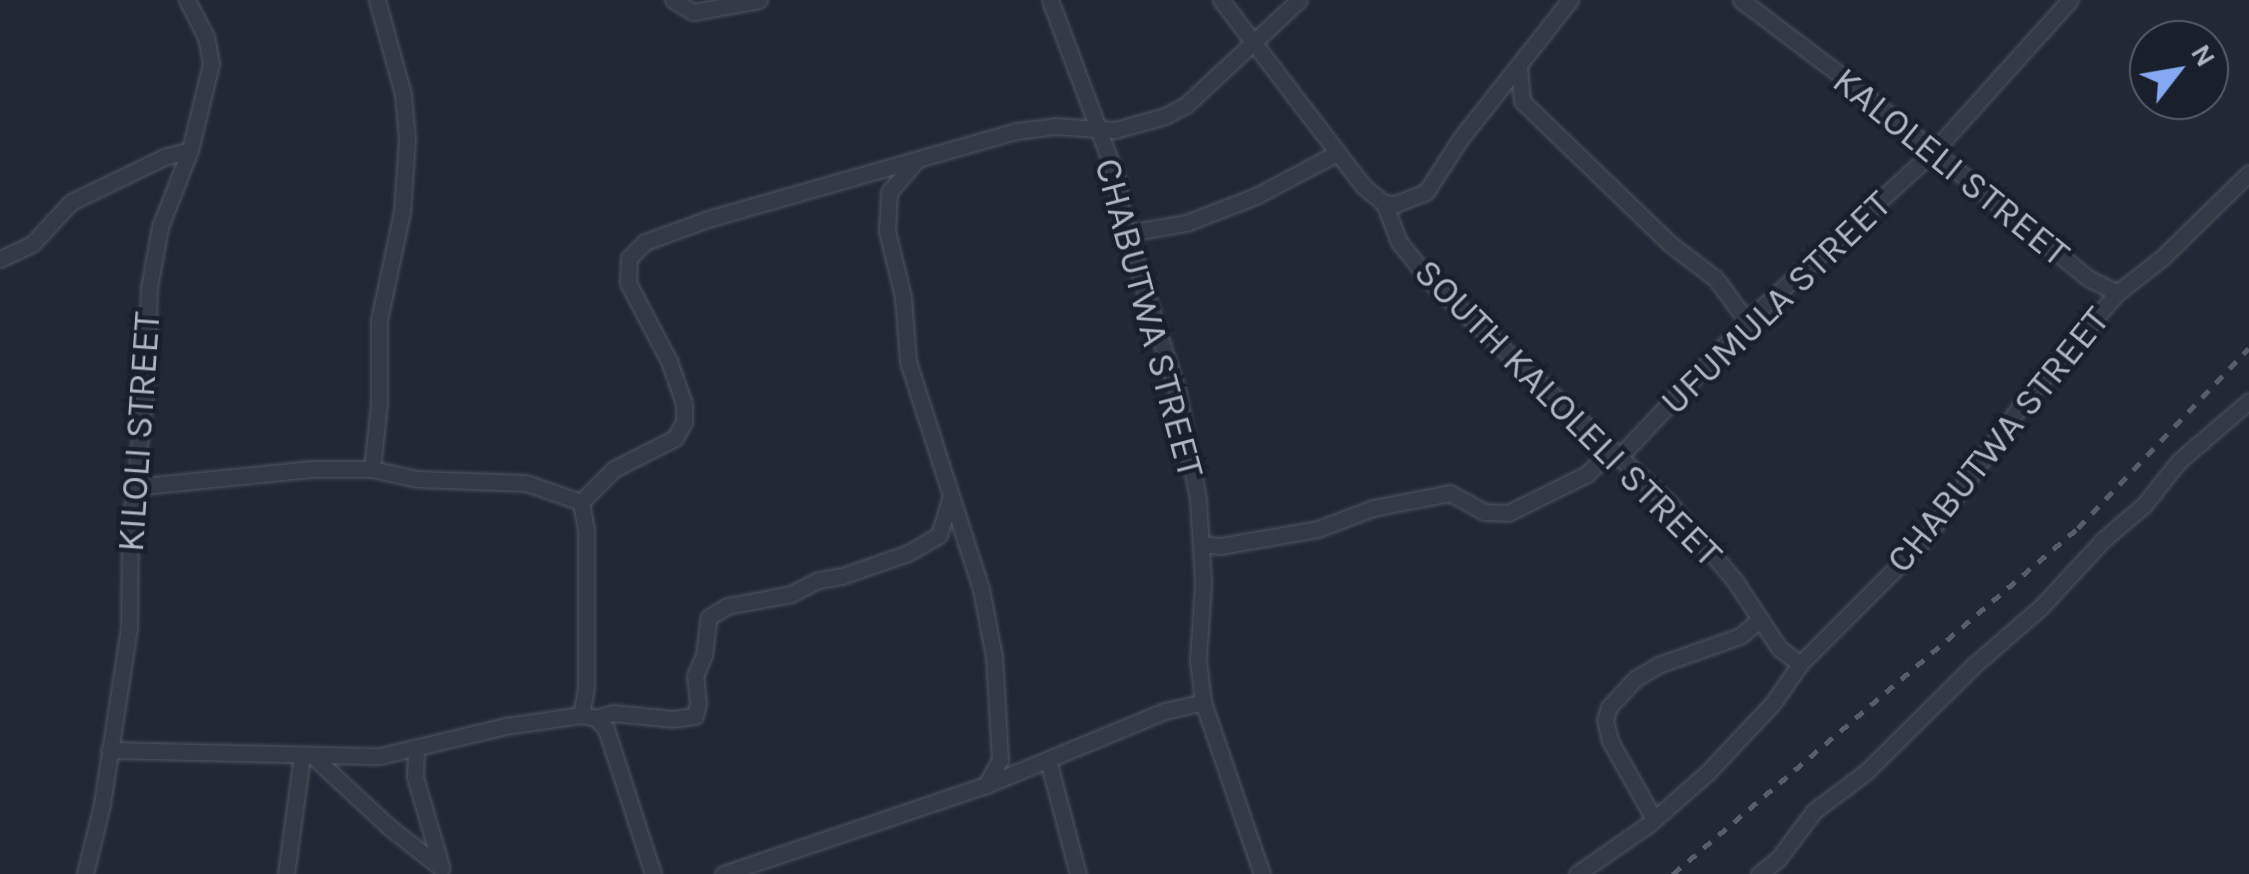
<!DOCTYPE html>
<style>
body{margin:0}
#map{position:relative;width:2249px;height:874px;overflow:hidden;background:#212836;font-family:Karla,sans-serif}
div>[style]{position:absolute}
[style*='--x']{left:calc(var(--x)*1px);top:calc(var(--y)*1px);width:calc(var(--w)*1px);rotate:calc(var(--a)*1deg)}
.roads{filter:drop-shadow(0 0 2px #4f5561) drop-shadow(0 0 2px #4f5561)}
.minor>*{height:15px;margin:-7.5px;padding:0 7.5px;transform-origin:7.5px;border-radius:7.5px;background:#343b46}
.rail>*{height:5px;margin-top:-2.5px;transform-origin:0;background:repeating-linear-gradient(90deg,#565e6d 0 10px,transparent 0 20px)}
span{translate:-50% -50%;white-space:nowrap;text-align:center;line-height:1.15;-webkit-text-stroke:9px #1a202b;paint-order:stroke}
.street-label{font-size:38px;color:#aeb5c3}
.north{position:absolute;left:2129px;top:20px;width:100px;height:100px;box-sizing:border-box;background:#1a202b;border:2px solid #555c68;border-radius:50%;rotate:59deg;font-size:28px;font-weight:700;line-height:40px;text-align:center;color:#aeb5c3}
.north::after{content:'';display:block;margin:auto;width:35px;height:45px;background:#85a8f2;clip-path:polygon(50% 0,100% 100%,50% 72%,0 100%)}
</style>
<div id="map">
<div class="roads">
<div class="minor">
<div style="--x:673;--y:0;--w:23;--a:31"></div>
<div style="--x:693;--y:12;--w:67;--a:-10.3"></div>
<div style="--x:1050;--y:0;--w:194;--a:69.5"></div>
<div style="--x:1118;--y:182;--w:34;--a:85"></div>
<div style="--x:1121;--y:216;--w:183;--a:72.2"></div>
<div style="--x:1177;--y:390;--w:111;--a:79.1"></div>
<div style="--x:1198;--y:499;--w:85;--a:86.6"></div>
<div style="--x:1203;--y:584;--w:76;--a:93.8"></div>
<div style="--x:1198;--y:660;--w:42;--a:83.2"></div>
<div style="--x:1203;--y:702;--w:182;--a:71.1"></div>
<div style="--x:1221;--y:0;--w:235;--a:52.6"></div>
<div style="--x:1364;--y:187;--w:26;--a:39"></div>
<div style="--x:1384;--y:203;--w:11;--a:5"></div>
<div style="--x:1395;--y:204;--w:33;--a:-21"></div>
<div style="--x:1426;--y:192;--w:64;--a:-57.1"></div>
<div style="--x:1461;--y:138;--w:176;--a:-51.7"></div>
<div style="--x:1741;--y:0;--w:134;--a:37.1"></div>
<div style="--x:1848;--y:81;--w:310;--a:39.4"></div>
<div style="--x:2088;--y:278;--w:33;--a:27"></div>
<div style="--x:1519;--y:67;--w:34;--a:85"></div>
<div style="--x:1522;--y:101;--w:204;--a:44"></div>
<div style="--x:1669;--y:243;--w:59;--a:37.5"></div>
<div style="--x:1716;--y:279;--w:52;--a:53.6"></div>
<div style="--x:1384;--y:203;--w:42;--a:69"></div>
<div style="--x:1399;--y:242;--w:51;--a:51.3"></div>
<div style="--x:1431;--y:282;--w:328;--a:42.9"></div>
<div style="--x:1671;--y:505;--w:99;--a:49.9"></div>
<div style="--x:1735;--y:581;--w:80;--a:56.7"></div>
<div style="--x:1779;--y:648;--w:26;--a:37"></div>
<div style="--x:1129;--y:233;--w:58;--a:-10"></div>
<div style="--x:1186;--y:223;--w:75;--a:-21.1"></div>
<div style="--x:1256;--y:196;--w:92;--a:-28"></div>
<div style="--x:0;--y:259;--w:35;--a:-25"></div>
<div style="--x:32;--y:244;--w:57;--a:-47.1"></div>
<div style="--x:71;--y:202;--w:103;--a:-25.8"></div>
<div style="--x:164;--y:157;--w:27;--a:-15"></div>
<div style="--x:1620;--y:456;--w:185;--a:-46.7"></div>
<div style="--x:1747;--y:321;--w:253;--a:-42.3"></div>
<div style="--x:1934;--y:151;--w:203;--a:-48"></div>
<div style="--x:372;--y:469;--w:65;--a:-83.9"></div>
<div style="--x:379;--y:404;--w:84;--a:-90"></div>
<div style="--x:379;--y:320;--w:110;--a:-78"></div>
<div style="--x:402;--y:212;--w:73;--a:-86.1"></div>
<div style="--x:407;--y:139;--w:45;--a:-95.1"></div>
<div style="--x:403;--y:94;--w:98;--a:-105.5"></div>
<div style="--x:134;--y:487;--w:178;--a:-5.8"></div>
<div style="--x:311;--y:469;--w:61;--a:0"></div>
<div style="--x:372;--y:469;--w:46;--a:12.5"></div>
<div style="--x:417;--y:479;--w:109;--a:2.1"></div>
<div style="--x:526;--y:483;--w:58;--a:19.1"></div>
<div style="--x:581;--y:502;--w:28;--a:80"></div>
<div style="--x:586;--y:530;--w:157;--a:90"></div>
<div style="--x:586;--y:687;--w:28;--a:100"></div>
<div style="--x:581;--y:502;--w:47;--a:-45"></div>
<div style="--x:614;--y:469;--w:68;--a:-26.9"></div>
<div style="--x:675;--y:438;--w:18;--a:-61"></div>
<div style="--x:684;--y:422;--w:18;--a:-90"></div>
<div style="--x:684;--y:404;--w:46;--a:-109.2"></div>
<div style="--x:669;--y:361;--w:88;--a:-117.7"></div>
<div style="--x:628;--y:283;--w:25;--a:-88"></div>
<div style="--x:629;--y:258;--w:23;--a:-45"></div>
<div style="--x:645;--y:242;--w:70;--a:-20"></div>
<div style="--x:711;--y:218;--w:317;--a:-15.9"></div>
<div style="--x:1016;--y:131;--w:38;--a:-7"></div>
<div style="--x:1054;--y:126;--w:61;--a:3.8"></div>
<div style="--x:1115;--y:130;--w:52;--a:-15.6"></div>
<div style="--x:1165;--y:116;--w:24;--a:-28"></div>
<div style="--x:1186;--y:105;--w:154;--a:-42.9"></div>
<div style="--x:1201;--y:544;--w:19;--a:6"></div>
<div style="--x:1220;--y:546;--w:99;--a:-9.8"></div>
<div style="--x:1318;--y:529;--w:59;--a:-20.9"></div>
<div style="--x:1373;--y:508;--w:78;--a:-11"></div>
<div style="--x:1450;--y:493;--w:39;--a:29"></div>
<div style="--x:1484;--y:512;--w:24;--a:2"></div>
<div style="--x:1508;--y:513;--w:88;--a:-26.3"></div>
<div style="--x:1587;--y:474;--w:35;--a:-45"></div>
<div style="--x:596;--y:718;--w:18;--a:-16"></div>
<div style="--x:613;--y:713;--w:60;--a:5.7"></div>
<div style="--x:673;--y:719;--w:22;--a:-8"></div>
<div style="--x:695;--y:716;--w:13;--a:-77"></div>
<div style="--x:698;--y:703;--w:27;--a:-96"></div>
<div style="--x:695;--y:676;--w:23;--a:-67"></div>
<div style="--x:704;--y:655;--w:38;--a:-83"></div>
<div style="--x:709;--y:617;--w:21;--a:-31"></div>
<div style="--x:727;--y:606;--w:65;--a:-10.6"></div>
<div style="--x:791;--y:594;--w:31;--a:-27"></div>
<div style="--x:819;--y:580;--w:23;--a:-10"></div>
<div style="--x:842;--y:576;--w:70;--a:-19.2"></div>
<div style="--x:908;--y:553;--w:36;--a:-30"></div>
<div style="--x:939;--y:535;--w:39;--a:-73"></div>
<div style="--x:416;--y:749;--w:28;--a:92"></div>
<div style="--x:415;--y:777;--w:93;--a:73.7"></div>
<div style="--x:109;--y:750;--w:271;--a:1.3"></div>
<div style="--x:380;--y:756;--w:130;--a:-13.4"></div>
<div style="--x:506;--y:726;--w:76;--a:-8.3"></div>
<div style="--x:581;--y:715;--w:15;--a:11"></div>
<div style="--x:596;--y:718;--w:15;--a:48"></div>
<div style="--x:606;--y:729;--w:152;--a:72"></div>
<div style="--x:314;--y:757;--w:101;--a:43"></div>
<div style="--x:388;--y:826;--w:68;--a:38.4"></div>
<div style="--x:1048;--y:760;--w:118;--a:75.3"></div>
<div style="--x:986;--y:785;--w:194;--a:-22.5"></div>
<div style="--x:1165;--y:711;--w:39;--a:-13"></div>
<div style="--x:1654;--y:819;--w:90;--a:-119.4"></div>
<div style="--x:1610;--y:741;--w:22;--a:-103"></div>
<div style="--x:1605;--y:720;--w:14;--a:-73"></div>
<div style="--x:1609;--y:707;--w:38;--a:-47"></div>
<div style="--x:1635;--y:679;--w:27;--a:-31"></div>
<div style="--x:1658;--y:665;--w:87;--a:-19.5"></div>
<div style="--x:1740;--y:636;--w:25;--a:-40"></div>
<div style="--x:85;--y:874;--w:72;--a:-76.3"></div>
<div style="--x:102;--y:804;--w:178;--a:-81.3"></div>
<div style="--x:129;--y:628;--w:97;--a:-89.4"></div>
<div style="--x:130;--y:531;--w:151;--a:-83.9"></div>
<div style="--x:146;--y:381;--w:93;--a:-88.2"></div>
<div style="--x:149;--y:288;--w:62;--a:-79.8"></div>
<div style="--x:160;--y:227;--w:83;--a:-68.7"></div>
<div style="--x:190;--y:150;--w:89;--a:-76.3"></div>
<div style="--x:211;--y:64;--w:27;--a:-100"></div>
<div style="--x:206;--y:37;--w:42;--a:-117.2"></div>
<div style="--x:286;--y:874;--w:120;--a:-82.3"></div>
<div style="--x:723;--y:874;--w:278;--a:-18.7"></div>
<div style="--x:986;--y:785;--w:29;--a:-61"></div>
<div style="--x:1000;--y:760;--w:103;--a:-93.3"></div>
<div style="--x:994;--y:657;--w:69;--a:-100.8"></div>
<div style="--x:981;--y:589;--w:239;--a:-107.8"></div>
<div style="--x:908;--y:361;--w:64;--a:-94.5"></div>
<div style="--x:903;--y:297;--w:68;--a:-103.6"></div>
<div style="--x:887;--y:231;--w:39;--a:-87"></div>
<div style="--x:889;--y:192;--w:40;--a:-49"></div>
<div style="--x:1577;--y:874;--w:88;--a:-34.8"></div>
<div style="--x:1649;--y:824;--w:79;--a:-41.4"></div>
<div style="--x:1708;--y:772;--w:95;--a:-46.7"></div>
<div style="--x:1773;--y:703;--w:47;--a:-55.3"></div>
<div style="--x:1800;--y:664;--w:178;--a:-45"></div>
<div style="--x:1926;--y:538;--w:173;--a:-54.4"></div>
<div style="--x:2027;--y:397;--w:138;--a:-49.1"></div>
<div style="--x:2117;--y:293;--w:58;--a:-38"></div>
<div style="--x:2163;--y:257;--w:120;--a:-44.3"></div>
<div style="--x:1759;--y:874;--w:24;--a:-38"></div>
<div style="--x:1778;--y:859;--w:60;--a:-53.1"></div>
<div style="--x:1814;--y:811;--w:65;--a:-36.9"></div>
<div style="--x:1866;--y:772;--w:152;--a:-44.7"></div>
<div style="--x:1974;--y:665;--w:89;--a:-40.9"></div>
<div style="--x:2041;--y:607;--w:93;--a:-47.2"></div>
<div style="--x:2104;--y:539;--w:52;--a:-40.4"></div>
<div style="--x:2144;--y:505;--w:56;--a:-51.5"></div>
<div style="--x:2179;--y:461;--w:92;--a:-40.6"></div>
</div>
</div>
<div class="rail">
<div style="--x:1673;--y:874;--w:533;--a:-40.51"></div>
<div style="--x:2078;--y:528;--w:248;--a:-46.5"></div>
</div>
<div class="street-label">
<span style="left:1951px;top:167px;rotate:39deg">KALOLELI STREET</span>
<span style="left:1776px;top:303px;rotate:-44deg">UFUMULA STREET</span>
<span style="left:1149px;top:318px;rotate:75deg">CHABUTWA STREET</span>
<span style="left:1568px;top:413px;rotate:45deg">SOUTH KALOLELI STREET</span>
<span style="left:139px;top:432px;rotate:-86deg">KILOLI STREET</span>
<span style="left:1998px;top:440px;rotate:-51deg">CHABUTWA STREET</span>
</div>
<div class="north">N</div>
</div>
